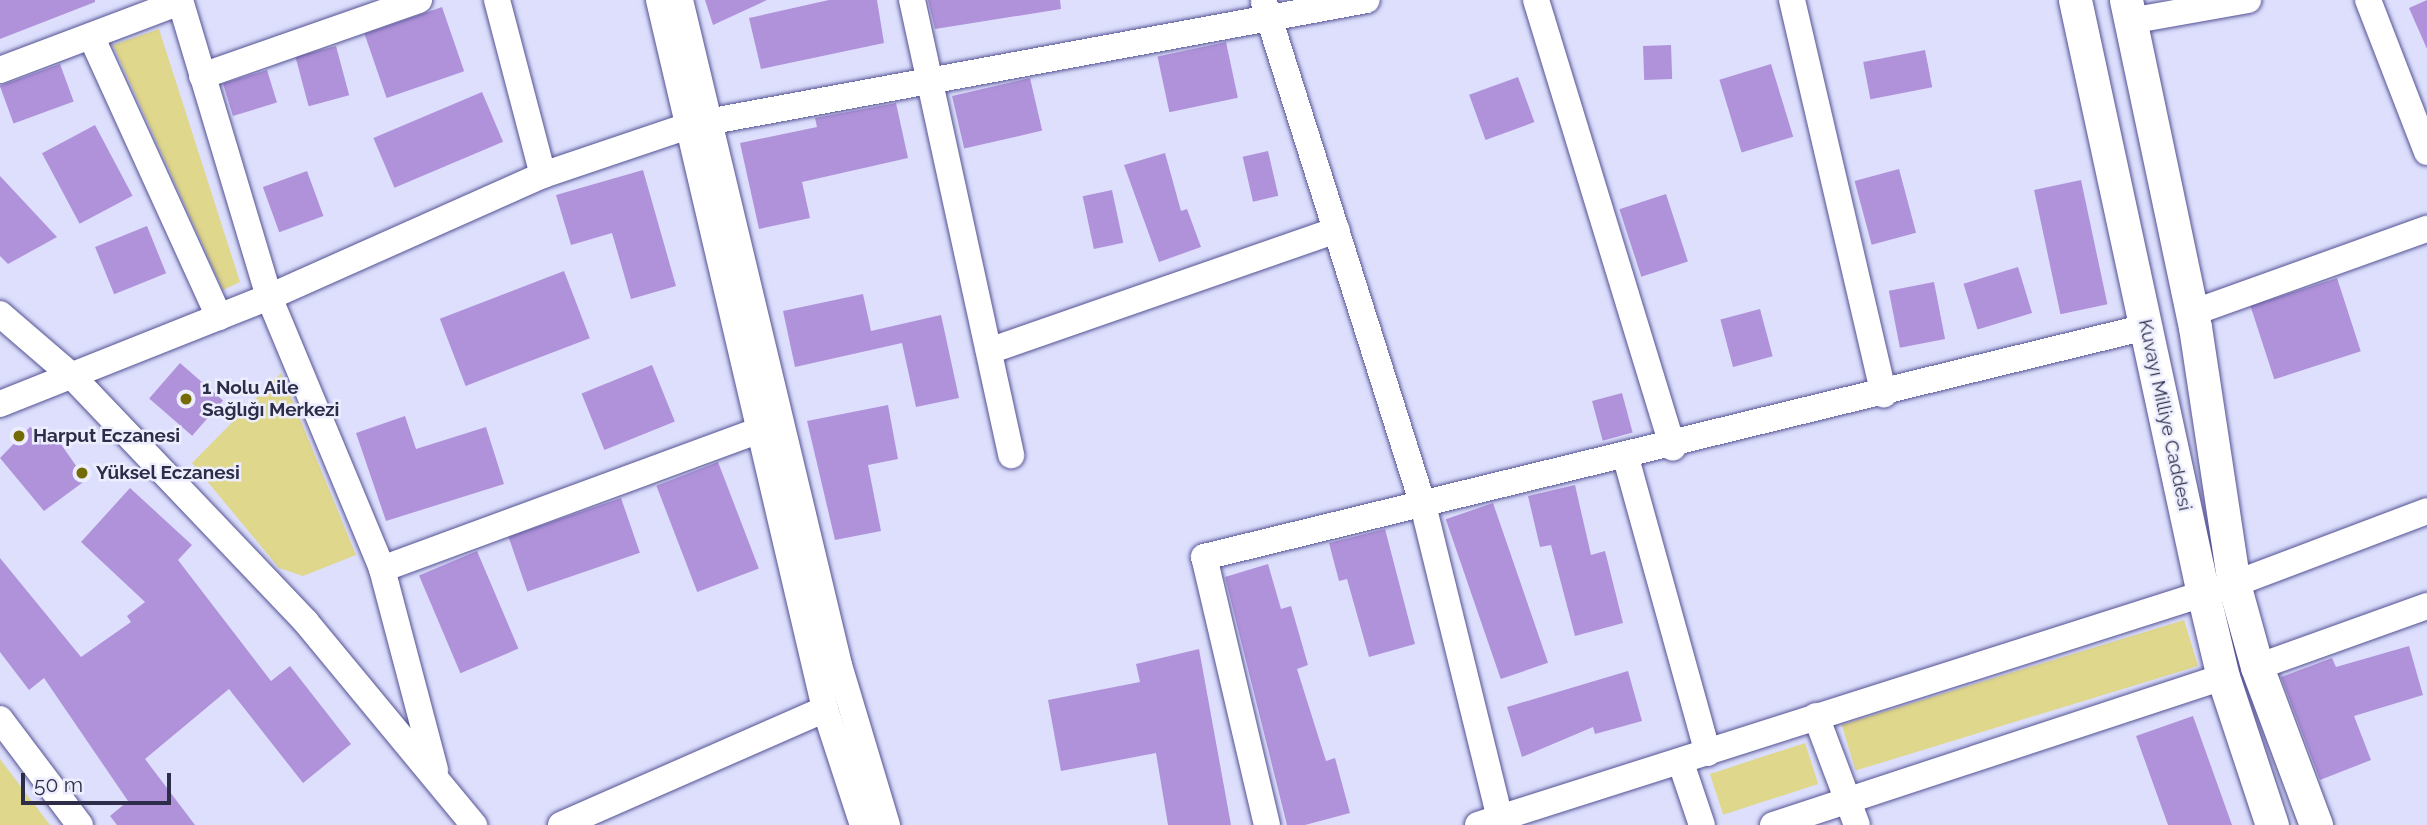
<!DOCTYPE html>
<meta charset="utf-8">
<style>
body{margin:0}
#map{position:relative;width:2427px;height:825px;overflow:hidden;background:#dddffd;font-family:Raleway,sans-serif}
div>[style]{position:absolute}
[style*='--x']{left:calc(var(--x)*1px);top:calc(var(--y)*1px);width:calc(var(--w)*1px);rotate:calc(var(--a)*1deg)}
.green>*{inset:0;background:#dfd78b;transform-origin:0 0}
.building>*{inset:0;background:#b092da;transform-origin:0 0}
.roads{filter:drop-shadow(0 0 2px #545293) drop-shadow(0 0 2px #545293)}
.minor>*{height:26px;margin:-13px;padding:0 13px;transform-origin:13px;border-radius:13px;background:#fff}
.major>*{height:33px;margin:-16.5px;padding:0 16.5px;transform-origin:16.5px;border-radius:16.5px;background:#fff}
.dots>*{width:19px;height:19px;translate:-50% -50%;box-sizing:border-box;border:4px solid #edeefd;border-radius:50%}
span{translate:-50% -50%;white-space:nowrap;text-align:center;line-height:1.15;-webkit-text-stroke:5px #edeefd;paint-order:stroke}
.poi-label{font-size:19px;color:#2d2d4a;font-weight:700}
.left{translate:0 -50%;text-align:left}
.street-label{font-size:19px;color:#2d2d4a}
.scale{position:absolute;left:21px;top:773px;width:150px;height:32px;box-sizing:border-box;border:4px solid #2d2d4a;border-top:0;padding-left:9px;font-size:21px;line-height:24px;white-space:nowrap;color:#2d2d4a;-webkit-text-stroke:5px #edeefd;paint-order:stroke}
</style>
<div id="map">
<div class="green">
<div style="clip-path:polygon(159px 29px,240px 282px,223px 290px,113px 45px)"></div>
<div style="clip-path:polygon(281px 373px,356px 555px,303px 576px,279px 568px,192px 463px)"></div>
<div style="left:2184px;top:620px;width:48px;height:358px;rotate:73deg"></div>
<div style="left:1805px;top:743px;width:43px;height:100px;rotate:72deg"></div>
<div style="clip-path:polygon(0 759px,50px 825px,0 825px)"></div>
</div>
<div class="building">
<div style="clip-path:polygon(0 0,95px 0,95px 2px,0 39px)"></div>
<div style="clip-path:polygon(705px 0,767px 0,713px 25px)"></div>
<div style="clip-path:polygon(829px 0,877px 0,884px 43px,761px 69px,749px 18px)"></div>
<div style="clip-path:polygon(928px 0,1060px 0,1061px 9px,935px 29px)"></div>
<div style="clip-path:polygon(2427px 0,2427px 49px,2409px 8px)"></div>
<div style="left:442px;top:7px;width:68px;height:82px;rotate:71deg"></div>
<div style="left:1226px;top:42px;width:57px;height:70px;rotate:78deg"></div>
<div style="left:1671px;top:45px;width:34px;height:28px;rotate:88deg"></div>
<div style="left:336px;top:46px;width:51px;height:42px;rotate:75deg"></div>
<div style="left:1925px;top:50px;width:38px;height:63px;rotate:79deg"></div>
<div style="left:60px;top:64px;width:40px;height:64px;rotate:70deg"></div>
<div style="left:1771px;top:64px;width:76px;height:54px;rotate:73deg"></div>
<div style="left:267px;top:70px;width:34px;height:46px;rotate:73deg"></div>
<div style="left:1518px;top:77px;width:48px;height:52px;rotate:70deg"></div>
<div style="left:1030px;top:78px;width:54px;height:80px;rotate:77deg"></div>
<div style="left:482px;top:92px;width:54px;height:118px;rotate:67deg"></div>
<div style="clip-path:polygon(896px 103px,908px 158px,802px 182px,810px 218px,759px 229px,740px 143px,817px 127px,815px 118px)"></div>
<div style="left:95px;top:125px;width:80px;height:60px;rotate:62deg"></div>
<div style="left:1268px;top:151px;width:46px;height:26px;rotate:77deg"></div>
<div style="clip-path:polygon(1165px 153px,1181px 211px,1187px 209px,1201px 247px,1159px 262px,1124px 165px)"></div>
<div style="left:1899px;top:169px;width:66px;height:46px;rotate:75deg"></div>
<div style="clip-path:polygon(643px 170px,676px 286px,631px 299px,612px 233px,571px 245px,556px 195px)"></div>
<div style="left:307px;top:171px;width:48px;height:47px;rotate:70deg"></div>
<div style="clip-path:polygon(0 176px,57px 237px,8px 264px,0 256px)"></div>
<div style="left:2081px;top:180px;width:127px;height:48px;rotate:78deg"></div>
<div style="left:1112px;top:190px;width:54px;height:30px;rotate:78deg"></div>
<div style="left:1666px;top:194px;width:71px;height:49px;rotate:72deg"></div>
<div style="left:147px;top:226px;width:51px;height:56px;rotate:68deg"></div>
<div style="left:2018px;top:267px;width:48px;height:57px;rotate:73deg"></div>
<div style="left:564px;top:271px;width:72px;height:133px;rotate:69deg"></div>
<div style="left:2337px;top:278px;width:77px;height:91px;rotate:72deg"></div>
<div style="left:1934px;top:282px;width:58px;height:46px;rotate:79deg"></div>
<div style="clip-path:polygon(863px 294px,871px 331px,941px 315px,959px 398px,916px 407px,902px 343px,795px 367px,783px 311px)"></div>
<div style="left:1760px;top:309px;width:49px;height:41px;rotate:75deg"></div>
<div style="left:180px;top:363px;width:57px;height:47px;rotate:41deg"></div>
<div style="left:652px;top:365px;width:61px;height:76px;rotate:68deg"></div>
<div style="left:1622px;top:393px;width:41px;height:31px;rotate:75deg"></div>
<div style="clip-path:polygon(888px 405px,898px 459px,868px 465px,881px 531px,835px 540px,807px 421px)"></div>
<div style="clip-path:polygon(405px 416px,416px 449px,486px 427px,504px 484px,386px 521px,356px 433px)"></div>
<div style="clip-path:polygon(30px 427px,58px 440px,86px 480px,44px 511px,0 458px)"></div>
<div style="left:718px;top:462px;width:114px;height:66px;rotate:69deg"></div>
<div style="clip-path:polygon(1575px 485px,1591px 555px,1605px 551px,1623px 623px,1575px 636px,1551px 545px,1540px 547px,1528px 496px)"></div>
<div style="clip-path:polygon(130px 488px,192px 545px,178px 560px,271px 681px,290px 666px,351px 744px,303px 783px,229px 689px,145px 759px,195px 825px,117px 825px,110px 816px,128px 801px,44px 678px,29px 690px,0 652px,0 558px,81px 657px,131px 622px,127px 616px,145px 602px,81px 542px)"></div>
<div style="left:621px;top:498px;width:58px;height:119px;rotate:71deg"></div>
<div style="left:1493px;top:503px;width:169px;height:50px;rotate:71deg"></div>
<div style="clip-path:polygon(1385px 529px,1415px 644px,1369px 657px,1347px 579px,1339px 581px,1329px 543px)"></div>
<div style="left:477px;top:551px;width:106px;height:63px;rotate:67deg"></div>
<div style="clip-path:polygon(1268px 564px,1281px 609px,1291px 606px,1308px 665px,1297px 669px,1326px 761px,1335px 758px,1350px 813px,1305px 825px,1287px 825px,1225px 577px)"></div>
<div style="clip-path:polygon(2409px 646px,2423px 695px,2354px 716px,2371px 760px,2320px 780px,2281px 677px,2332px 658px,2336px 667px)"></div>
<div style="clip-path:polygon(1199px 649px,1231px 825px,1168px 825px,1156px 753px,1061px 771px,1048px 700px,1140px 682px,1136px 664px)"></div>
<div style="clip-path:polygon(1628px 671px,1642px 721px,1595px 734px,1593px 727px,1522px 757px,1507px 707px)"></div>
<div style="clip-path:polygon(2193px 716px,2232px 825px,2168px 825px,2136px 736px)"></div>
</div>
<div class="roads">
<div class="minor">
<div style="--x:180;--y:0;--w:310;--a:73.3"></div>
<div style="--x:269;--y:297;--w:295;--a:67.4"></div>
<div style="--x:382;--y:569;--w:208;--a:75.2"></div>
<div style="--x:497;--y:0;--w:181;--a:75.3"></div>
<div style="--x:659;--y:0;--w:728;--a:76.82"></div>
<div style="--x:825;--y:709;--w:122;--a:71.9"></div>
<div style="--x:680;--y:0;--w:684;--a:76.55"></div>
<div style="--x:839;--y:665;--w:167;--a:73.3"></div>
<div style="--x:912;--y:0;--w:466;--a:77.7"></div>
<div style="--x:1536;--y:0;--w:468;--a:73"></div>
<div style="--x:1792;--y:0;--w:405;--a:76.9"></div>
<div style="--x:2368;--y:0;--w:163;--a:68.8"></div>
<div style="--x:1264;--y:2;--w:528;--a:72.46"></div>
<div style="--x:1423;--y:505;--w:322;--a:76.2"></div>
<div style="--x:2130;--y:21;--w:120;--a:-10.1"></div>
<div style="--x:91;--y:36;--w:309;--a:65.5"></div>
<div style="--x:0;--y:70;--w:192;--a:-20.7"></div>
<div style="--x:202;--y:76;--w:230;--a:-19.3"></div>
<div style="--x:2192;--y:313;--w:250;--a:-19.7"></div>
<div style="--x:0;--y:314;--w:94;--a:40.7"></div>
<div style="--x:71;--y:375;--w:341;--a:46.4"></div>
<div style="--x:306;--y:622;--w:264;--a:50.4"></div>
<div style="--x:989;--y:351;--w:368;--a:-19.2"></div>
<div style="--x:0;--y:404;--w:289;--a:-21.7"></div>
<div style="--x:269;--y:297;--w:300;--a:-24"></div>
<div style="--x:543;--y:175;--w:156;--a:-18.7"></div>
<div style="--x:691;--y:125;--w:687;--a:-10.48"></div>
<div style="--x:1626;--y:458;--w:306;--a:74.5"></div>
<div style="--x:382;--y:569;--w:403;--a:-20.2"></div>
<div style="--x:2257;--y:667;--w:181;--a:-19.7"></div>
<div style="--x:1816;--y:716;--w:116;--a:69.4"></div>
<div style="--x:0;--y:719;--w:133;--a:53"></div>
<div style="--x:1681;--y:763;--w:65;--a:71.3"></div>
<div style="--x:561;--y:825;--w:288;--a:-23.7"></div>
<div style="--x:1267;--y:825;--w:275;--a:-103.2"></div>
<div style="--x:1204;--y:557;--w:970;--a:-13.72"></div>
<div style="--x:1478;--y:825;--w:793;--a:-17.68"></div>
<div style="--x:2234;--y:584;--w:206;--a:-20.7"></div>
<div style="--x:1773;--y:825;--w:474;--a:-18.2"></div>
</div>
<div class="major">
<div style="--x:2075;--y:0;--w:603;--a:77.83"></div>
<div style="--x:2202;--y:589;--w:90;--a:76.6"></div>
<div style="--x:2223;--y:677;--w:156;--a:71.7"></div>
<div style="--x:2126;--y:0;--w:334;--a:78.1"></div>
<div style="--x:2195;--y:327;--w:260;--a:81.4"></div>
<div style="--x:2234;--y:584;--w:86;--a:74.5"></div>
<div style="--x:2257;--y:667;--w:169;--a:69.5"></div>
</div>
</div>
<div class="dots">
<div style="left:186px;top:399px;background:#756b06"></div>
<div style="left:19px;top:436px;background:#756b06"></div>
<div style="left:82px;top:473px;background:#756b06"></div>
</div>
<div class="poi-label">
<span class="left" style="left:202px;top:399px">1 Nolu Aile<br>Sağlığı Merkezi</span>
<span class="left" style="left:33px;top:436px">Harput Eczanesi</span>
<span class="left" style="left:96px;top:473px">Yüksel Eczanesi</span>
</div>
<div class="street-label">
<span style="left:2165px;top:415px;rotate:78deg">Kuvayı Milliye Caddesi</span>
</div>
<div class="scale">50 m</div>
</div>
